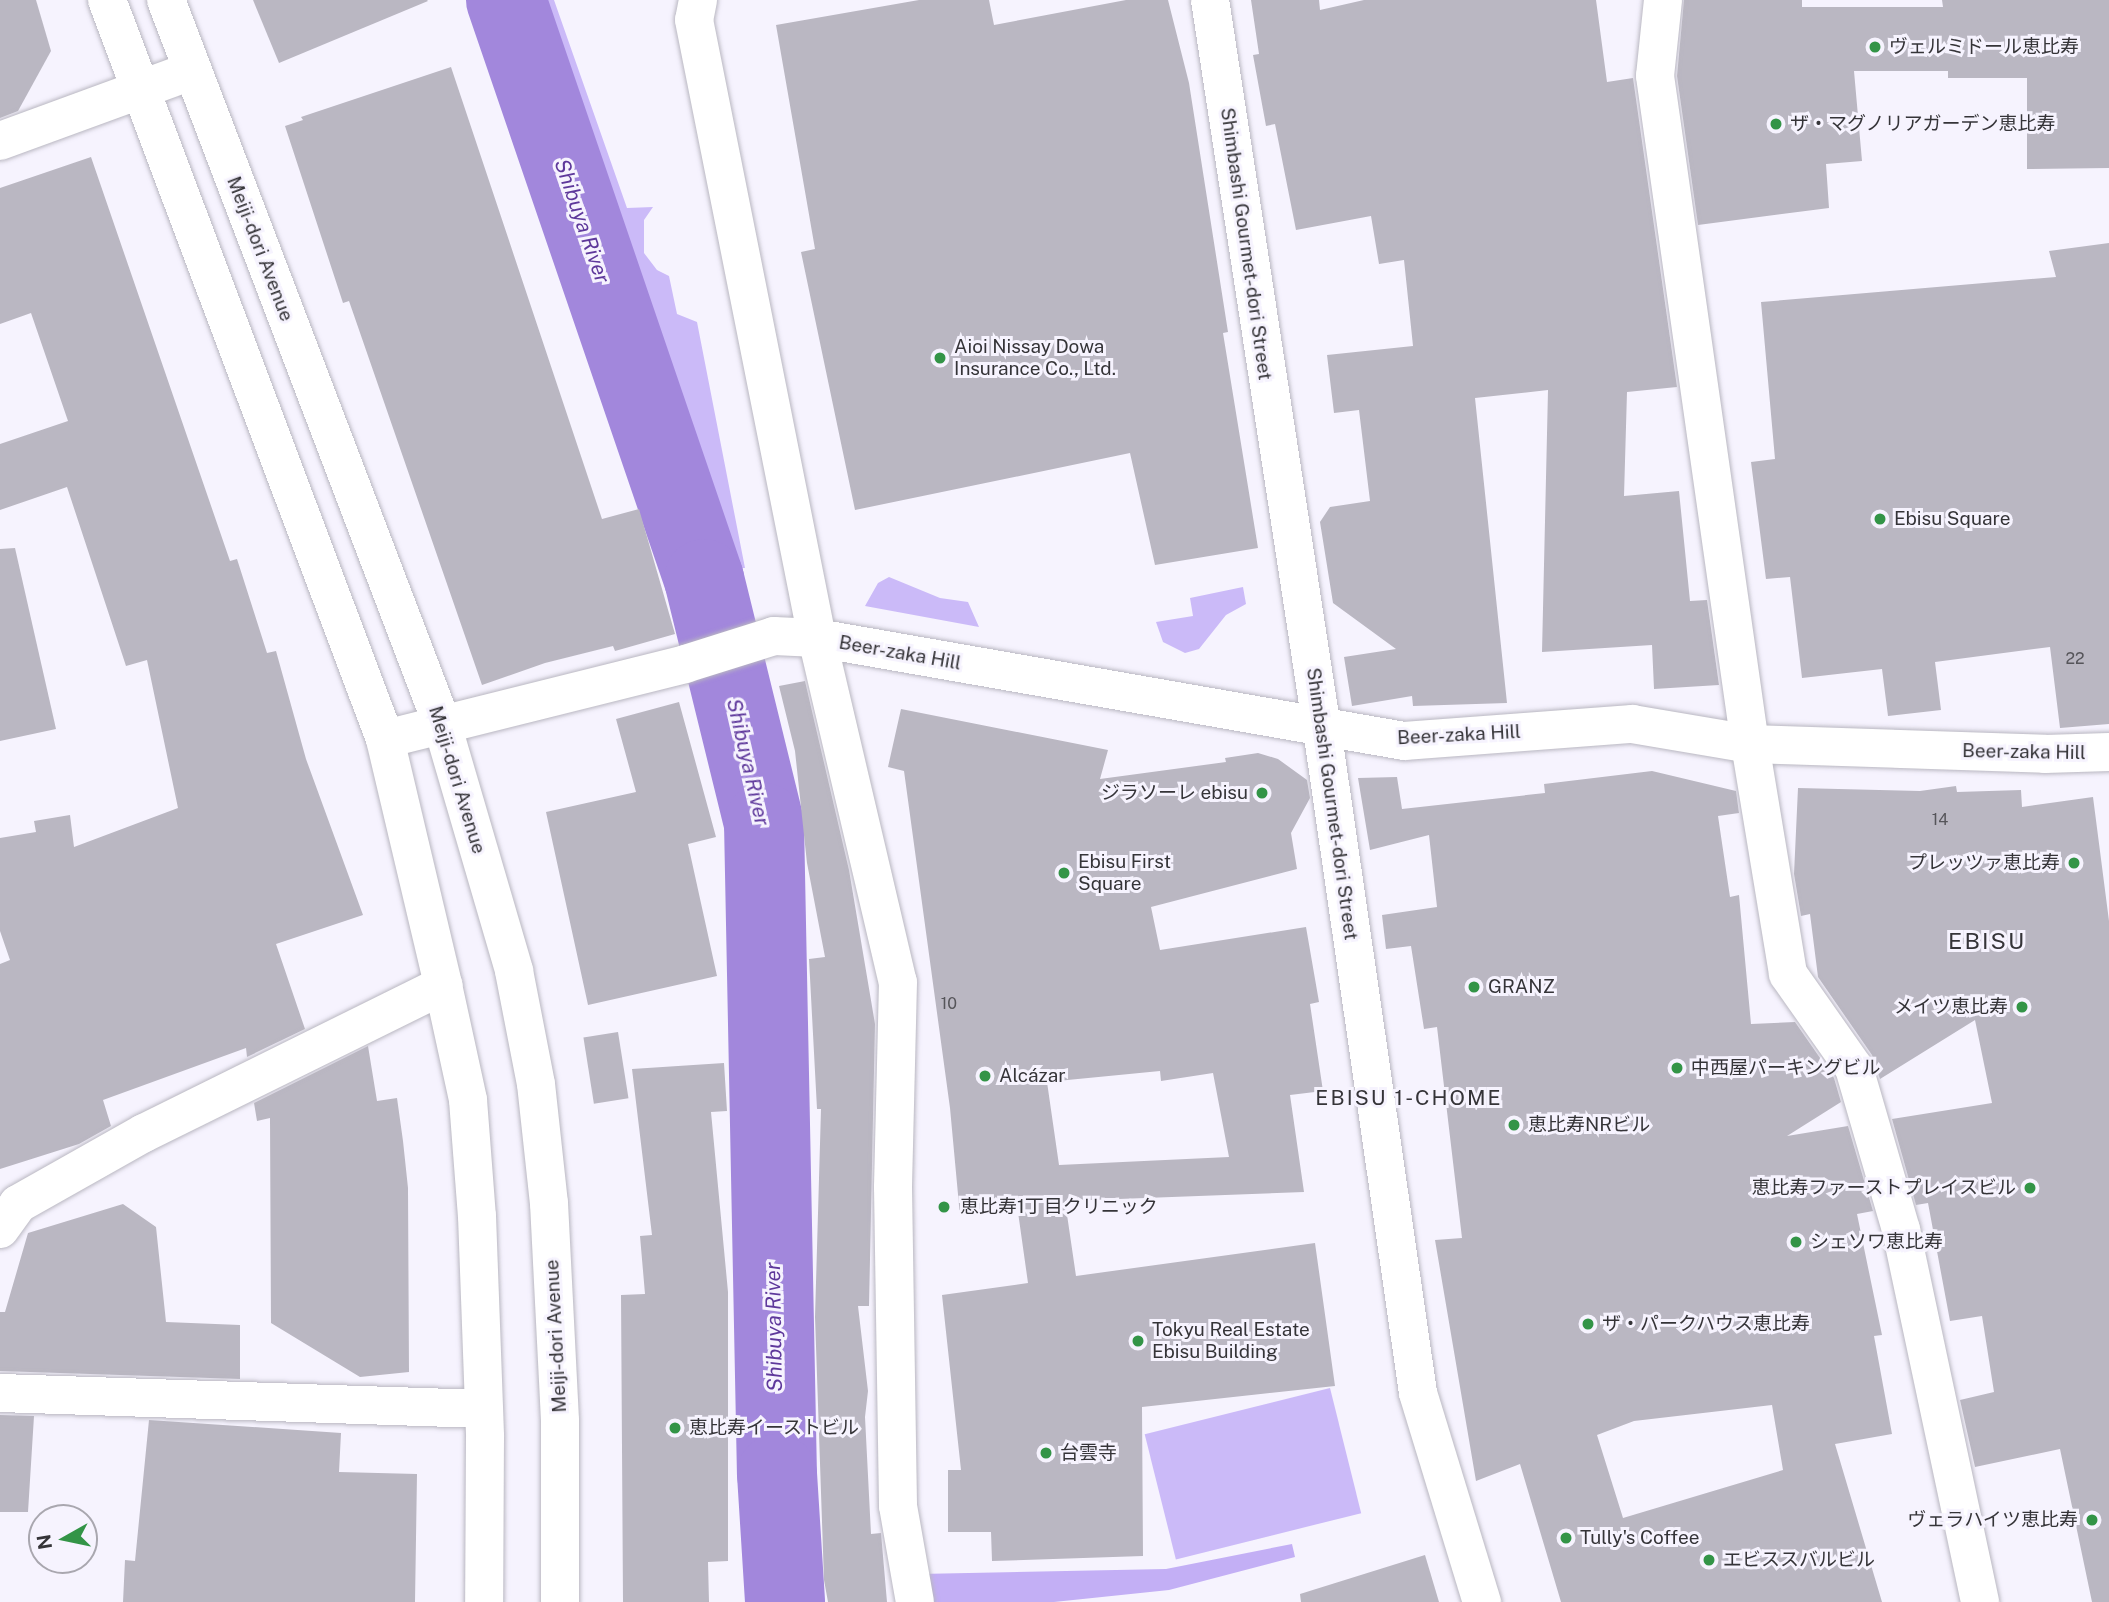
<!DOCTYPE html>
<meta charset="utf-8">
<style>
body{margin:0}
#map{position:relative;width:2109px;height:1602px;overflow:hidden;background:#f6f3fe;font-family:"Public Sans","Noto Sans JP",sans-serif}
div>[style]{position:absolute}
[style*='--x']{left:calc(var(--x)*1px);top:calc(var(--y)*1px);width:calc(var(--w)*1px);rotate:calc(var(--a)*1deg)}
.green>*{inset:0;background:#cbbaf8;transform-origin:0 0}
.forest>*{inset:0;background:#c3aff5}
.river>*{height:80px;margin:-40px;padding:0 40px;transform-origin:40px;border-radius:40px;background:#a287dc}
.building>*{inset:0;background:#bab7c2;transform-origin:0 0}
.roads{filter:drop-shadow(0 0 2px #b9b7c1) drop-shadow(0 0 2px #b9b7c1)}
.minor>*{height:38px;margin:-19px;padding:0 19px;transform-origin:19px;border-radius:19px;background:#fff}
.tertiary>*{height:38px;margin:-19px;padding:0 19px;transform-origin:19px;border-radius:19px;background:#fff}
.secondary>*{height:38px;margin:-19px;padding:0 19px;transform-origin:19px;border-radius:19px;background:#fff}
.dots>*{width:19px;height:19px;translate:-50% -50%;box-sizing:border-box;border:4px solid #f6f3fe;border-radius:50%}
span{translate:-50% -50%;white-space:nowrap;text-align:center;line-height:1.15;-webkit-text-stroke:6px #f6f3fe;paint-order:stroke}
.number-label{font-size:16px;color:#56555a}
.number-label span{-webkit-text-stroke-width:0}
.poi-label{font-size:19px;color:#353438}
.left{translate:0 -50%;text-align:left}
.right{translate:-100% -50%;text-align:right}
.street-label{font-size:19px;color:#353438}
.water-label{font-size:21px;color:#5e389b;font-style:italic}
.neighbourhood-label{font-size:21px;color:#353438;letter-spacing:2px}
.quarter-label{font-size:23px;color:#353438;letter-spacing:2px}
.north{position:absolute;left:28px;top:1504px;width:70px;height:70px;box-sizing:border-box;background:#f6f3fe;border:2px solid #a9a7af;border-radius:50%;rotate:261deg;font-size:19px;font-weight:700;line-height:28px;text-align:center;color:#353438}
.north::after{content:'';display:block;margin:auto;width:24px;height:32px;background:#339447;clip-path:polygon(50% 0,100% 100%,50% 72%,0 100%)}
</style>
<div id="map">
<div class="green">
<div style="clip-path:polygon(545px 0,554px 0,627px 208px,653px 207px,644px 220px,644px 253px,657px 270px,669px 276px,677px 314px,697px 322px,745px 568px,738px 568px)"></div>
<div style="clip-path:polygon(889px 577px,940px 598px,968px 602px,979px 627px,865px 606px,878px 583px)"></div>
<div style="clip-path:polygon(1243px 587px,1246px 604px,1226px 615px,1199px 649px,1185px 653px,1163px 642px,1156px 622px,1193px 616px,1190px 598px)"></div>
<div style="left:1330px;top:1388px;width:129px;height:191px;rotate:76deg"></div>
</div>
<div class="forest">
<div style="clip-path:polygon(1292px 1544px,1295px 1557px,1169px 1590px,1054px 1602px,925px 1602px,919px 1574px,1166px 1569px)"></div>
</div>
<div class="river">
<div style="--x:506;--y:0;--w:612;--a:71.12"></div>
<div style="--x:704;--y:579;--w:251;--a:76.2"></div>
<div style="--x:764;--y:823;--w:651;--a:88.86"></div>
<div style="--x:777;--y:1474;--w:128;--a:86.4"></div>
</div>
<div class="building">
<div style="clip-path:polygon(0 0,36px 0,51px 51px,18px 111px,0 118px)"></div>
<div style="clip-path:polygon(253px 0,427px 0,428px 1px,279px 63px)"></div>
<div style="clip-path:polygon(919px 0,989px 0,994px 25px,1126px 0,1168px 0,1189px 83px,1228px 332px,1223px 333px,1258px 548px,1155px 565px,1130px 453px,855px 510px,801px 252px,815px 249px,776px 25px)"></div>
<div style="clip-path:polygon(1251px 0,1319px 0,1320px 10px,1364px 0,1596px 0,1607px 82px,1633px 78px,1677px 387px,1627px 392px,1624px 496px,1679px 491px,1690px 601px,1707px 600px,1719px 685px,1654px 689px,1652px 645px,1542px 652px,1548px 390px,1475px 398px,1507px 703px,1413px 706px,1412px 696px,1352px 706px,1344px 657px,1396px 649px,1333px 603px,1320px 522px,1330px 507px,1370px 501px,1359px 410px,1334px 413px,1327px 355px,1413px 346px,1404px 260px,1379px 264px,1371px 216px,1296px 230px,1275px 124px,1266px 126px,1253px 55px,1259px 54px)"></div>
<div style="clip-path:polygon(1684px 0,1802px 0,1802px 7px,1943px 7px,1942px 0,2109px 0,2109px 168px,2027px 169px,2027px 78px,1948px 78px,1948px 71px,1854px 71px,1862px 161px,1826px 164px,1829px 208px,1698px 225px,1677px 76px)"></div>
<div style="clip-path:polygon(451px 67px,602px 519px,639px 509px,675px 634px,615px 651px,613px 646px,545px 663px,482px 685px,349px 301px,343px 303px,285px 126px,303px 120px,301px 117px)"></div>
<div style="clip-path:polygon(91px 157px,230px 561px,237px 559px,267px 653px,276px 651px,306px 759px,363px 915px,276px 944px,305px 1029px,247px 1057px,246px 1048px,103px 1100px,111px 1126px,79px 1144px,0 1169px,0 964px,10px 960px,0 931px,0 838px,36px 832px,34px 821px,70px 815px,74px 847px,178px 808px,147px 660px,126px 666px,67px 487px,0 510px,0 444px,68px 421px,31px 313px,0 324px,0 188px)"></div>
<div style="clip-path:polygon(2109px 243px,2109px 724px,2060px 728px,2050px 647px,1935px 662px,1941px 710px,1888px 716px,1882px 669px,1802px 678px,1790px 577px,1766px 579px,1751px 462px,1775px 459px,1761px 302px,2056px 277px,2049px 251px)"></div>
<div style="clip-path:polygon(15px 548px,56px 729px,0 741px,0 549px)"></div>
<div style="clip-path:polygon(805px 681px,849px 870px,875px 1024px,869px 1306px,858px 1306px,868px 1391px,865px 1417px,871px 1534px,881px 1533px,887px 1602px,828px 1602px,824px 1580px,815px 1317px,821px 1109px,817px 1109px,809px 959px,825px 957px,807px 863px,795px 751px,779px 686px)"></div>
<div style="clip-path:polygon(679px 702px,716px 837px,688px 844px,717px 976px,588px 1005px,546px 812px,636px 792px,616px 719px)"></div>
<div style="clip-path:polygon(evenodd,901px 709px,1108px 750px,1100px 779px,1226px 762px,1225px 758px,1258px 753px,1278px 759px,1307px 780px,1310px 798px,1291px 833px,1297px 869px,1151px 907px,1160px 950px,1306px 927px,1319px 1002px,1310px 1004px,1323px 1091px,1290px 1095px,1304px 1192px,1065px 1201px,1076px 1276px,1315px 1243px,1335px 1386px,1142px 1407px,1143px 1556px,992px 1561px,991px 1532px,948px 1532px,948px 1470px,961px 1470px,942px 1295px,1028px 1283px,1017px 1205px,960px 1216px,950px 1108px,904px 771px,888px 767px,901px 709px,1160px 1071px,1161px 1081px,1213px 1073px,1229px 1157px,1059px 1165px,1047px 1082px,1160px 1071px)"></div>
<div style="clip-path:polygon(evenodd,1652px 771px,1736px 791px,1739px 813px,1718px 816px,1730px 897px,1739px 895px,1751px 1024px,1795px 1022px,1834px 1078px,1841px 1102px,1787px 1136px,1848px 1126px,1873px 1211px,1857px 1214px,1882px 1335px,1874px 1336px,1892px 1434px,1835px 1444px,1882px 1602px,1561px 1602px,1520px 1464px,1476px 1481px,1435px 1240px,1462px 1238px,1437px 1027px,1424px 1029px,1411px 946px,1386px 949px,1382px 915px,1437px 907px,1429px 835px,1370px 850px,1358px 778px,1397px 777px,1402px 809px,1545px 793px,1544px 784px,1652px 771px,1772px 1405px,1783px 1470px,1623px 1518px,1597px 1435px,1634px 1421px,1772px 1405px)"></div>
<div style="clip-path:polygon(1956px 786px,1957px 792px,2021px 790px,2022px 807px,2093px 797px,2109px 921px,2109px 1602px,2092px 1602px,2060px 1449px,1975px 1467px,1960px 1400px,1994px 1392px,1982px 1316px,1950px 1321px,1928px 1203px,1916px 1205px,1892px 1119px,1992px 1103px,1975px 1020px,1880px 1079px,1872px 1055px,1818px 977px,1810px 914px,1801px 916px,1794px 874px,1798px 788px,1920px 791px)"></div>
<div style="left:618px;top:1032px;width:67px;height:35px;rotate:81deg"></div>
<div style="clip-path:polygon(368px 1046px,377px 1101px,397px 1098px,403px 1141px,408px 1188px,409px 1372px,360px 1377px,271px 1323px,270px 1118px,257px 1121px,254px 1103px)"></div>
<div style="clip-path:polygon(724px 1063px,727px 1111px,711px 1112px,728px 1292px,728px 1561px,708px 1562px,709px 1602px,623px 1602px,621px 1295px,645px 1294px,640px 1236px,652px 1235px,632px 1069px)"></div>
<div style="clip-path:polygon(123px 1204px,156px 1227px,166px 1322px,240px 1325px,240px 1379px,0 1371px,0 1312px,5px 1312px,28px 1233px)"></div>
<div style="clip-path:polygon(0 1415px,34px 1416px,28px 1512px,0 1512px)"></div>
<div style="clip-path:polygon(149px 1420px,341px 1433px,339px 1472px,417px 1474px,415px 1602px,123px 1602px,125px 1560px,135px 1561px)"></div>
<div style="clip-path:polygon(1425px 1555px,1439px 1602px,1301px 1602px,1300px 1594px)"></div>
</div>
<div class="roads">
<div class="minor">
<div style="--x:698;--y:0;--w:20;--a:101"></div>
<div style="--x:694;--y:20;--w:630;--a:78.74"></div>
<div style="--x:817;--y:638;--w:353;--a:76.8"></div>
<div style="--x:898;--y:982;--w:205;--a:91.4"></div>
<div style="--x:893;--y:1187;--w:319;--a:89.1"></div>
<div style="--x:898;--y:1506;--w:97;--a:80"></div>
<div style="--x:1663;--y:0;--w:76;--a:96"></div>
<div style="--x:1655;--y:76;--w:675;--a:81.91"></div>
<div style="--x:1750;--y:744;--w:233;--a:80.6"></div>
<div style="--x:1788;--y:974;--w:115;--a:54.9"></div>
<div style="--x:1854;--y:1068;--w:169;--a:73.8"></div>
<div style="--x:1901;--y:1230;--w:380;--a:78"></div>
<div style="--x:1322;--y:729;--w:671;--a:81.77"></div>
<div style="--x:1418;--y:1393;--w:219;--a:73"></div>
<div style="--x:385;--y:739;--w:309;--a:-14"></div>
<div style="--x:685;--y:664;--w:93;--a:-17.5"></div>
<div style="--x:0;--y:1229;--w:31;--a:-54"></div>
<div style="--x:18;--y:1204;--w:145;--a:-29.4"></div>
<div style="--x:144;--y:1133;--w:334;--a:-26.3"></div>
<div style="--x:0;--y:1393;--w:484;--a:1.9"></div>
</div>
<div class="tertiary">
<div style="--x:1210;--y:0;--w:738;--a:81.27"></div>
<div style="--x:0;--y:141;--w:203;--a:-20.1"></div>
<div style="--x:774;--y:636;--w:43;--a:2.7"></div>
<div style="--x:817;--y:638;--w:596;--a:9.95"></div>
<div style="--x:1404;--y:741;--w:229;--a:-4.3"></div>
<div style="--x:1632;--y:724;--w:120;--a:9.6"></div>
<div style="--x:1750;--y:744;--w:295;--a:1.9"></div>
<div style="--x:2045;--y:754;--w:64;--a:-1.8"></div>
</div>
<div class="secondary">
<div style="--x:107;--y:0;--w:790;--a:69.38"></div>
<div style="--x:385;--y:739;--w:253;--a:76.7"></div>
<div style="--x:443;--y:985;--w:118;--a:77.7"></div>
<div style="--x:468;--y:1100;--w:116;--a:85.6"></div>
<div style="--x:477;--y:1216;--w:221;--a:87.9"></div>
<div style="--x:485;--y:1437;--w:165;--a:90.3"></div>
<div style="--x:166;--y:0;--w:775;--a:69.13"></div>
<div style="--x:442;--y:724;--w:257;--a:73.7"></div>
<div style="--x:514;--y:971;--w:115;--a:79"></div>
<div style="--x:536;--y:1084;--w:120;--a:83.8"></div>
<div style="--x:549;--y:1203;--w:218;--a:87.1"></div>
<div style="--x:560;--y:1421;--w:181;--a:90"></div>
</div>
</div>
<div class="dots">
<div style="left:1875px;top:47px;background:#339447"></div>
<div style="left:1776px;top:124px;background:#339447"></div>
<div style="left:940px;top:358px;background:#339447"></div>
<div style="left:1880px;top:519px;background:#339447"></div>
<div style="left:1262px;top:793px;background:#339447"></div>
<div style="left:2074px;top:863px;background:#339447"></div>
<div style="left:1064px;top:873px;background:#339447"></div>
<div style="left:1474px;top:987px;background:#339447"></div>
<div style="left:2022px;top:1007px;background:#339447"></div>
<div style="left:1677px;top:1068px;background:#339447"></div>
<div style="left:985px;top:1076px;background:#339447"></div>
<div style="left:1514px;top:1125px;background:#339447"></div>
<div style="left:2030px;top:1188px;background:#339447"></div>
<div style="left:944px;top:1207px;background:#339447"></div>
<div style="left:1796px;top:1242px;background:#339447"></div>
<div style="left:1588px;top:1324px;background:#339447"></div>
<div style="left:1138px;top:1341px;background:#339447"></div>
<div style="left:675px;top:1428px;background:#339447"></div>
<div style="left:1046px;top:1453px;background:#339447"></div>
<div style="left:2092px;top:1520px;background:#339447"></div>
<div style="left:1566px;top:1538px;background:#339447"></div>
<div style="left:1709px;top:1560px;background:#339447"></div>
</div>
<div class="number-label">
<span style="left:2075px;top:659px">22</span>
<span style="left:1940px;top:820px">14</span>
<span style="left:949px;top:1004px">10</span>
</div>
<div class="poi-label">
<span class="left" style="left:1889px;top:47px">ヴェルミドール恵比寿</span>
<span class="left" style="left:1790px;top:124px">ザ・マグノリアガーデン恵比寿</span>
<span class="left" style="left:954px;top:358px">Aioi Nissay Dowa<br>Insurance Co., Ltd.</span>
<span class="left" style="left:1894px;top:519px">Ebisu Square</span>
<span class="right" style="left:1248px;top:793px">ジラソーレ ebisu</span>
<span class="left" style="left:1078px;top:873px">Ebisu First<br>Square</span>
<span class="right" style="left:2060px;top:863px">プレッツァ恵比寿</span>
<span class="left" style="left:1488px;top:987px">GRANZ</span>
<span class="right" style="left:2008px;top:1007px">メイツ恵比寿</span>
<span class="left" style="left:1691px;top:1068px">中西屋パーキングビル</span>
<span class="left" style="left:999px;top:1076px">Alcázar</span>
<span class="left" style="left:1528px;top:1125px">恵比寿NRビル</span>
<span class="right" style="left:2016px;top:1188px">恵比寿ファーストプレイスビル</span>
<span class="left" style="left:960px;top:1207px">恵比寿1丁目クリニック</span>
<span class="left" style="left:1810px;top:1242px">シェソワ恵比寿</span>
<span class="left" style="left:1602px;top:1324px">ザ・パークハウス恵比寿</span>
<span class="left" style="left:1152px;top:1341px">Tokyu Real Estate<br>Ebisu Building</span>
<span class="left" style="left:689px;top:1428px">恵比寿イーストビル</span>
<span class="left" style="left:1060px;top:1453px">台雲寺</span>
<span class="right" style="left:2078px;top:1520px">ヴェラハイツ恵比寿</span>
<span class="left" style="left:1580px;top:1538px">Tully's Coffee</span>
<span class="left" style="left:1723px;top:1560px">エビススバルビル</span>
</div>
<div class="street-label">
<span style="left:1246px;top:244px;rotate:82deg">Shimbashi Gourmet-dori Street</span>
<span style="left:260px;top:249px;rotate:69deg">Meiji-dori Avenue</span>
<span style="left:900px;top:653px;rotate:10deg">Beer-zaka Hill</span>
<span style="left:1459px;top:735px;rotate:-3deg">Beer-zaka Hill</span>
<span style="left:2024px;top:752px;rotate:1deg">Beer-zaka Hill</span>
<span style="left:457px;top:780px;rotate:73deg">Meiji-dori Avenue</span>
<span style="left:1332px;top:804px;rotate:82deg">Shimbashi Gourmet-dori Street</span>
<span style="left:556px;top:1336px;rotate:-93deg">Meiji-dori Avenue</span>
</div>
<div class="water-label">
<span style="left:582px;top:221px;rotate:71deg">Shibuya River</span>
<span style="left:748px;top:762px;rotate:77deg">Shibuya River</span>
<span style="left:774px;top:1327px;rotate:-91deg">Shibuya River</span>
</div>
<div class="neighbourhood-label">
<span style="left:1409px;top:1098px">EBISU 1-CHOME</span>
</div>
<div class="quarter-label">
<span style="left:1987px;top:941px">EBISU</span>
</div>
<div class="north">N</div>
</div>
